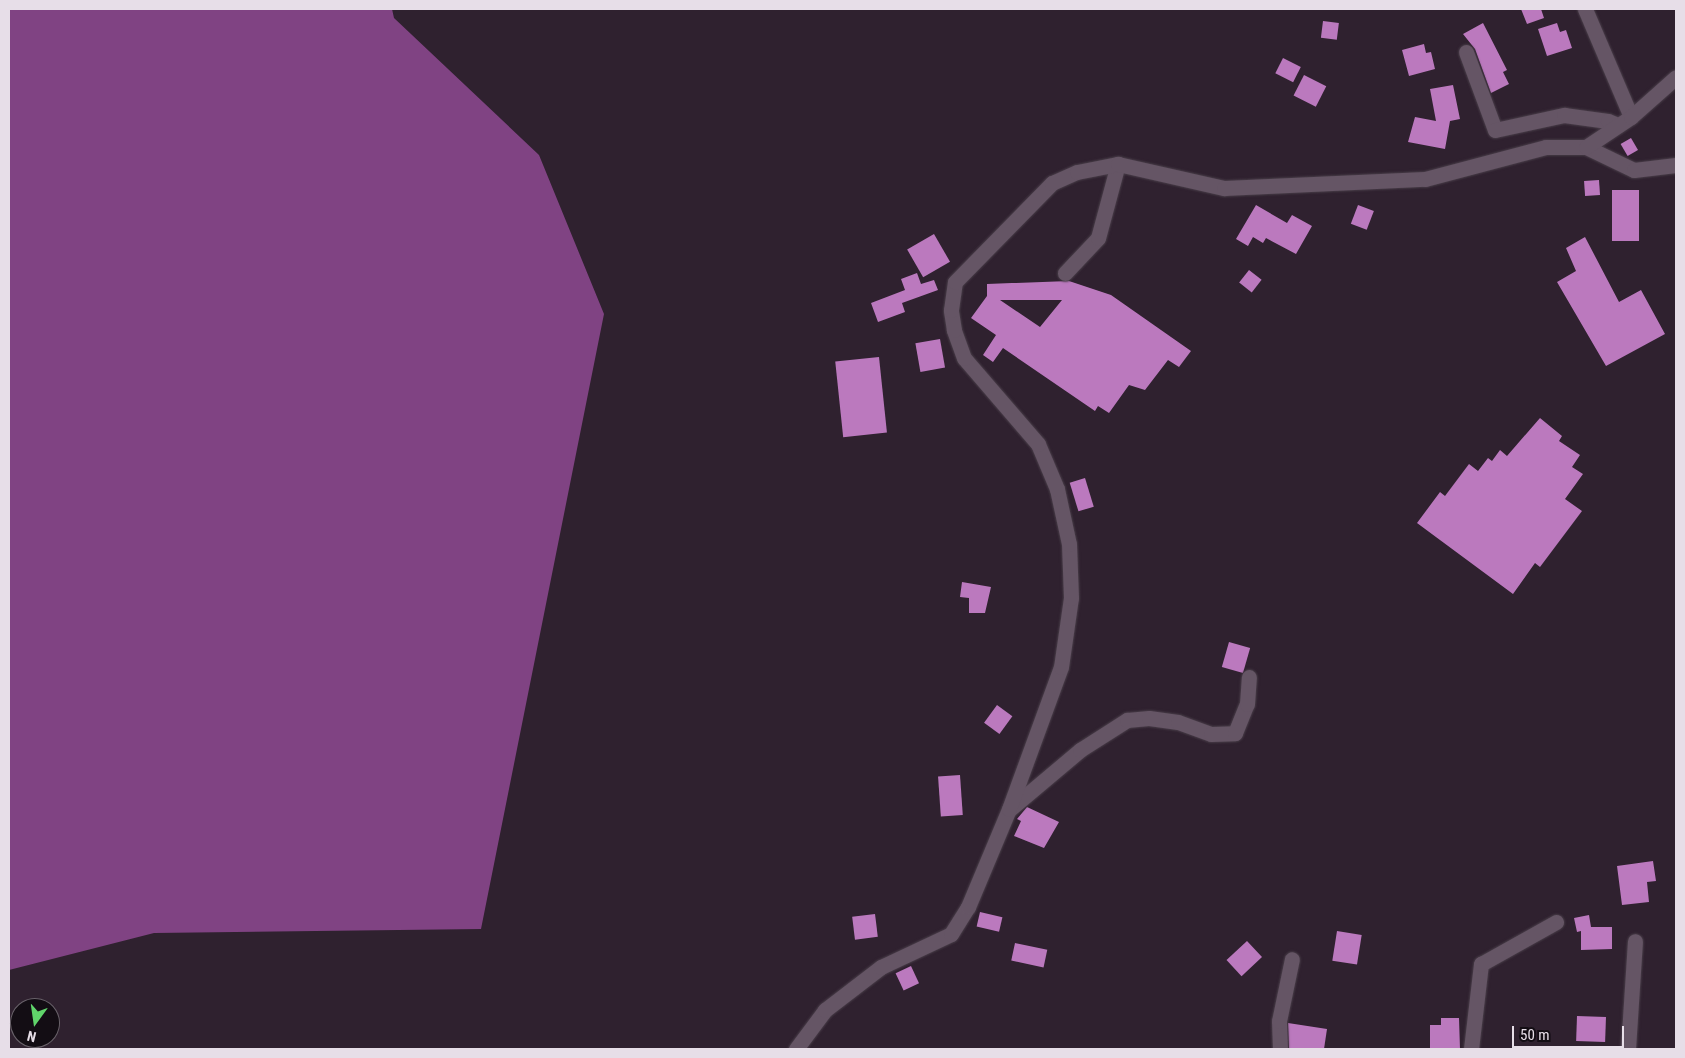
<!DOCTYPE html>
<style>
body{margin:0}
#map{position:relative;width:1685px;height:1058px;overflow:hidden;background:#2f212f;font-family:"Roboto Condensed",sans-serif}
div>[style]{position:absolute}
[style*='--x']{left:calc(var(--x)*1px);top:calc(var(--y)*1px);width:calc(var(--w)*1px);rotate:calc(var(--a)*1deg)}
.forest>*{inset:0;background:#804383}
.building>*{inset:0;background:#bb79be;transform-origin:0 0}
.roads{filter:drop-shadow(0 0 1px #493e49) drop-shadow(0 0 1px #493e49)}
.minor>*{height:15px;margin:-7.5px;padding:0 7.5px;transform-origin:7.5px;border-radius:7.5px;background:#655565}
span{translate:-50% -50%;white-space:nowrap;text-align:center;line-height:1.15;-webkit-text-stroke:5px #130d14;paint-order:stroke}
.frame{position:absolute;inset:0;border:10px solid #e7dee8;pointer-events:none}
.north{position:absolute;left:10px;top:998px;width:50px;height:50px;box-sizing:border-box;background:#130d14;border:1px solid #686169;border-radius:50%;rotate:194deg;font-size:14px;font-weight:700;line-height:20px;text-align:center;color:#e7dee8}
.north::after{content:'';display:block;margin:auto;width:18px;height:22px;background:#60d56b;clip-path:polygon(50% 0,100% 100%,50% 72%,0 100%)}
.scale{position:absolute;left:1512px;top:1026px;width:112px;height:22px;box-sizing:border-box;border:2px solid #e7dee8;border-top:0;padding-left:6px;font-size:15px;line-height:18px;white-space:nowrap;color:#e7dee8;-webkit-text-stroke:4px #130d14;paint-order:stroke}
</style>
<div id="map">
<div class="forest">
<div style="clip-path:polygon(9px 9px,392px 9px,394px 18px,539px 155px,604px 314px,481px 929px,154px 933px,9px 970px)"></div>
</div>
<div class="building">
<div style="clip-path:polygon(1521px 9px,1541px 9px,1544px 18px,1527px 24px)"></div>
<div style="left:1323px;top:21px;width:16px;height:17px;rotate:7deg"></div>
<div style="clip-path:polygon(1483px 23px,1507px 70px,1503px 72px,1509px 84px,1491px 93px,1475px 49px,1463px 34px)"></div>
<div style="clip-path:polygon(1557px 23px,1560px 32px,1566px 30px,1572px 48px,1547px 56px,1538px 29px)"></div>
<div style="clip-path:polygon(1424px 44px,1426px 53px,1431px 52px,1435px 69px,1409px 76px,1402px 50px)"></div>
<div style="left:1283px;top:58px;width:20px;height:17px;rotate:27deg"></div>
<div style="left:1304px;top:75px;width:25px;height:23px;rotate:27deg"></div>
<div style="clip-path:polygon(1453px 85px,1460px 119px,1450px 121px,1445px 149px,1408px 142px,1415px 117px,1436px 121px,1430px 89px)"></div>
<div style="left:1631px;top:138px;width:14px;height:12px;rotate:60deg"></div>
<div style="left:1599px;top:180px;width:15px;height:15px;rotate:86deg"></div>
<div style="left:1612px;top:190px;width:27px;height:51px"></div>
<div style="clip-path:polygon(1256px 205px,1287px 223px,1292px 215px,1312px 226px,1296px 254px,1266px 238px,1263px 243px,1253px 237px,1248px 246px,1236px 239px)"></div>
<div style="left:1358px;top:205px;width:17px;height:20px;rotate:21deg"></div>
<div style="left:934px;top:234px;width:32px;height:31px;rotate:60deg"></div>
<div style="clip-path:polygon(1585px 237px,1619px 302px,1641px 290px,1665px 334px,1606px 366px,1557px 282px,1576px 271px,1566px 248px)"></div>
<div style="left:1249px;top:270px;width:16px;height:16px;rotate:38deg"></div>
<div style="clip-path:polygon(917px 273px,921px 284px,934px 280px,938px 290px,902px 303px,905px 312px,878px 322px,871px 303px,905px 290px,901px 279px)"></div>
<div style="clip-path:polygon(evenodd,1069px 281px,1111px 295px,1191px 351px,1179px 367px,1168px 360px,1145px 390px,1129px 385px,1109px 413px,1098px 406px,1095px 411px,1003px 348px,993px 362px,983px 355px,996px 335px,971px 318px,987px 296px,987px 284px,1069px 281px,1000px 300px,1062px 300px,1040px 327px,1000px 300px)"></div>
<div style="left:940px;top:339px;width:29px;height:25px;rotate:80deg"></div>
<div style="left:879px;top:357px;width:76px;height:44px;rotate:84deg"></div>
<div style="clip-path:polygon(1540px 418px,1562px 436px,1559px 441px,1580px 455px,1572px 467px,1583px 474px,1565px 499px,1582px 511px,1540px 567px,1535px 563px,1513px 594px,1417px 523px,1440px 492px,1445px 496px,1469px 464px,1478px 471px,1488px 458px,1492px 461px,1500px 450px,1507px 456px)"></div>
<div style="left:1085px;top:478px;width:30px;height:16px;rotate:73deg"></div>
<div style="clip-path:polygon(962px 582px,991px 587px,985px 613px,969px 613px,969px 598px,960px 597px)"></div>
<div style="left:1229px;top:642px;width:22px;height:26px;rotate:16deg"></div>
<div style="left:997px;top:705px;width:19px;height:22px;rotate:36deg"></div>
<div style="left:960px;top:775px;width:40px;height:22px;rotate:86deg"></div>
<div style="clip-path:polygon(1027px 807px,1059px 822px,1044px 848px,1014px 836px,1021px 821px,1017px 819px)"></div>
<div style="clip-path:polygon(1653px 861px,1656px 881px,1647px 882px,1649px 902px,1622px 905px,1617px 866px)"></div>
<div style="left:980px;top:912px;width:23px;height:15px;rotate:13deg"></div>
<div style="left:875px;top:914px;width:23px;height:23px;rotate:83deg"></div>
<div style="clip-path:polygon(1589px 915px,1591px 927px,1612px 927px,1612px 949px,1581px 950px,1581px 931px,1577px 932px,1574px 918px)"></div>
<div style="left:1337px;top:931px;width:25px;height:30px;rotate:9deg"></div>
<div style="left:1247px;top:941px;width:22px;height:28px;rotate:47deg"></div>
<div style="left:1015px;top:943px;width:33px;height:18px;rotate:12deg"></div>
<div style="left:911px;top:966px;width:19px;height:17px;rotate:65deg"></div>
<div style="left:1577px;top:1016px;width:29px;height:25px;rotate:2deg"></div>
<div style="clip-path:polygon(1441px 1018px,1459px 1018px,1460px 1049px,1430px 1049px,1430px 1025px,1441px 1025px)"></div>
<div style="clip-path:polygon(1288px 1023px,1327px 1029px,1324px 1049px,1289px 1049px)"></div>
</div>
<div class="roads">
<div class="minor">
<div style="--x:1585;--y:9;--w:117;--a:66.9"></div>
<div style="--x:1466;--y:52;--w:83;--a:69.6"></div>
<div style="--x:1495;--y:130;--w:71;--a:-12.3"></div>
<div style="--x:1564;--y:115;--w:44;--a:7.8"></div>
<div style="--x:1608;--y:121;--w:11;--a:22"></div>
<div style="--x:1586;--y:147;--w:53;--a:25.6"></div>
<div style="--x:1634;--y:170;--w:42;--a:-6.8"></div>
<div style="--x:1065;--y:273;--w:48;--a:-46.7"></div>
<div style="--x:1098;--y:238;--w:77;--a:-74.9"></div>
<div style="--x:1010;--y:809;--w:92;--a:-40.1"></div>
<div style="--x:1080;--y:750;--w:56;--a:-32.6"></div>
<div style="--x:1127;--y:720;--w:22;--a:-5"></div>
<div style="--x:1149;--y:718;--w:29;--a:8"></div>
<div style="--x:1178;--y:722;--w:35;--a:20"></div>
<div style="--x:1211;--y:734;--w:24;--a:-2"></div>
<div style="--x:1235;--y:733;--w:31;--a:-68"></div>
<div style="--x:1247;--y:704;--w:27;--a:-86"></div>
<div style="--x:796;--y:1049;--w:49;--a:-53.4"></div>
<div style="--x:825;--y:1010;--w:71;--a:-37.5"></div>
<div style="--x:881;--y:967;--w:77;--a:-25.2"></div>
<div style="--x:951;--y:934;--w:32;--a:-58"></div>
<div style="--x:968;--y:907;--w:106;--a:-67.3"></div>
<div style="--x:1009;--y:809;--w:151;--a:-69.9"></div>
<div style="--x:1061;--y:667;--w:70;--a:-81.8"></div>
<div style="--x:1071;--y:598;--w:54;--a:-92.1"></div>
<div style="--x:1069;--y:544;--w:56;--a:-102.3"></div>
<div style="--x:1057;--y:489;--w:49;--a:-112.9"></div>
<div style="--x:1038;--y:444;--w:113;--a:-130.7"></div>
<div style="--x:964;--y:358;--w:30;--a:-110"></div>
<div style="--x:954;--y:330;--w:20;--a:-99"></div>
<div style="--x:951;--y:310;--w:28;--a:-82"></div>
<div style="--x:955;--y:282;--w:139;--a:-45.6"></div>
<div style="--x:1052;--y:183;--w:27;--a:-24"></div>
<div style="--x:1077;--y:172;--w:42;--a:-11"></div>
<div style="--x:1118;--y:164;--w:109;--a:12.8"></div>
<div style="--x:1224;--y:188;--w:201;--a:-2.6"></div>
<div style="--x:1425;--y:179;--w:125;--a:-14.8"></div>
<div style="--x:1546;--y:147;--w:40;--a:0"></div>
<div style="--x:1586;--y:147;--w:54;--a:-33.7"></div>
<div style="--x:1631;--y:117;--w:60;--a:-41.6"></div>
<div style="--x:1280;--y:1049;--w:28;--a:-92"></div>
<div style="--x:1279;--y:1021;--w:63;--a:-78.2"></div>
<div style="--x:1471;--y:1049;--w:86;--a:-83.3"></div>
<div style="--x:1481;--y:964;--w:86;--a:-29.2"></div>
<div style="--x:1628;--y:1049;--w:108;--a:-86.3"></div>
</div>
</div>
<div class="frame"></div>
<div class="north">N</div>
<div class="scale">50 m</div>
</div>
